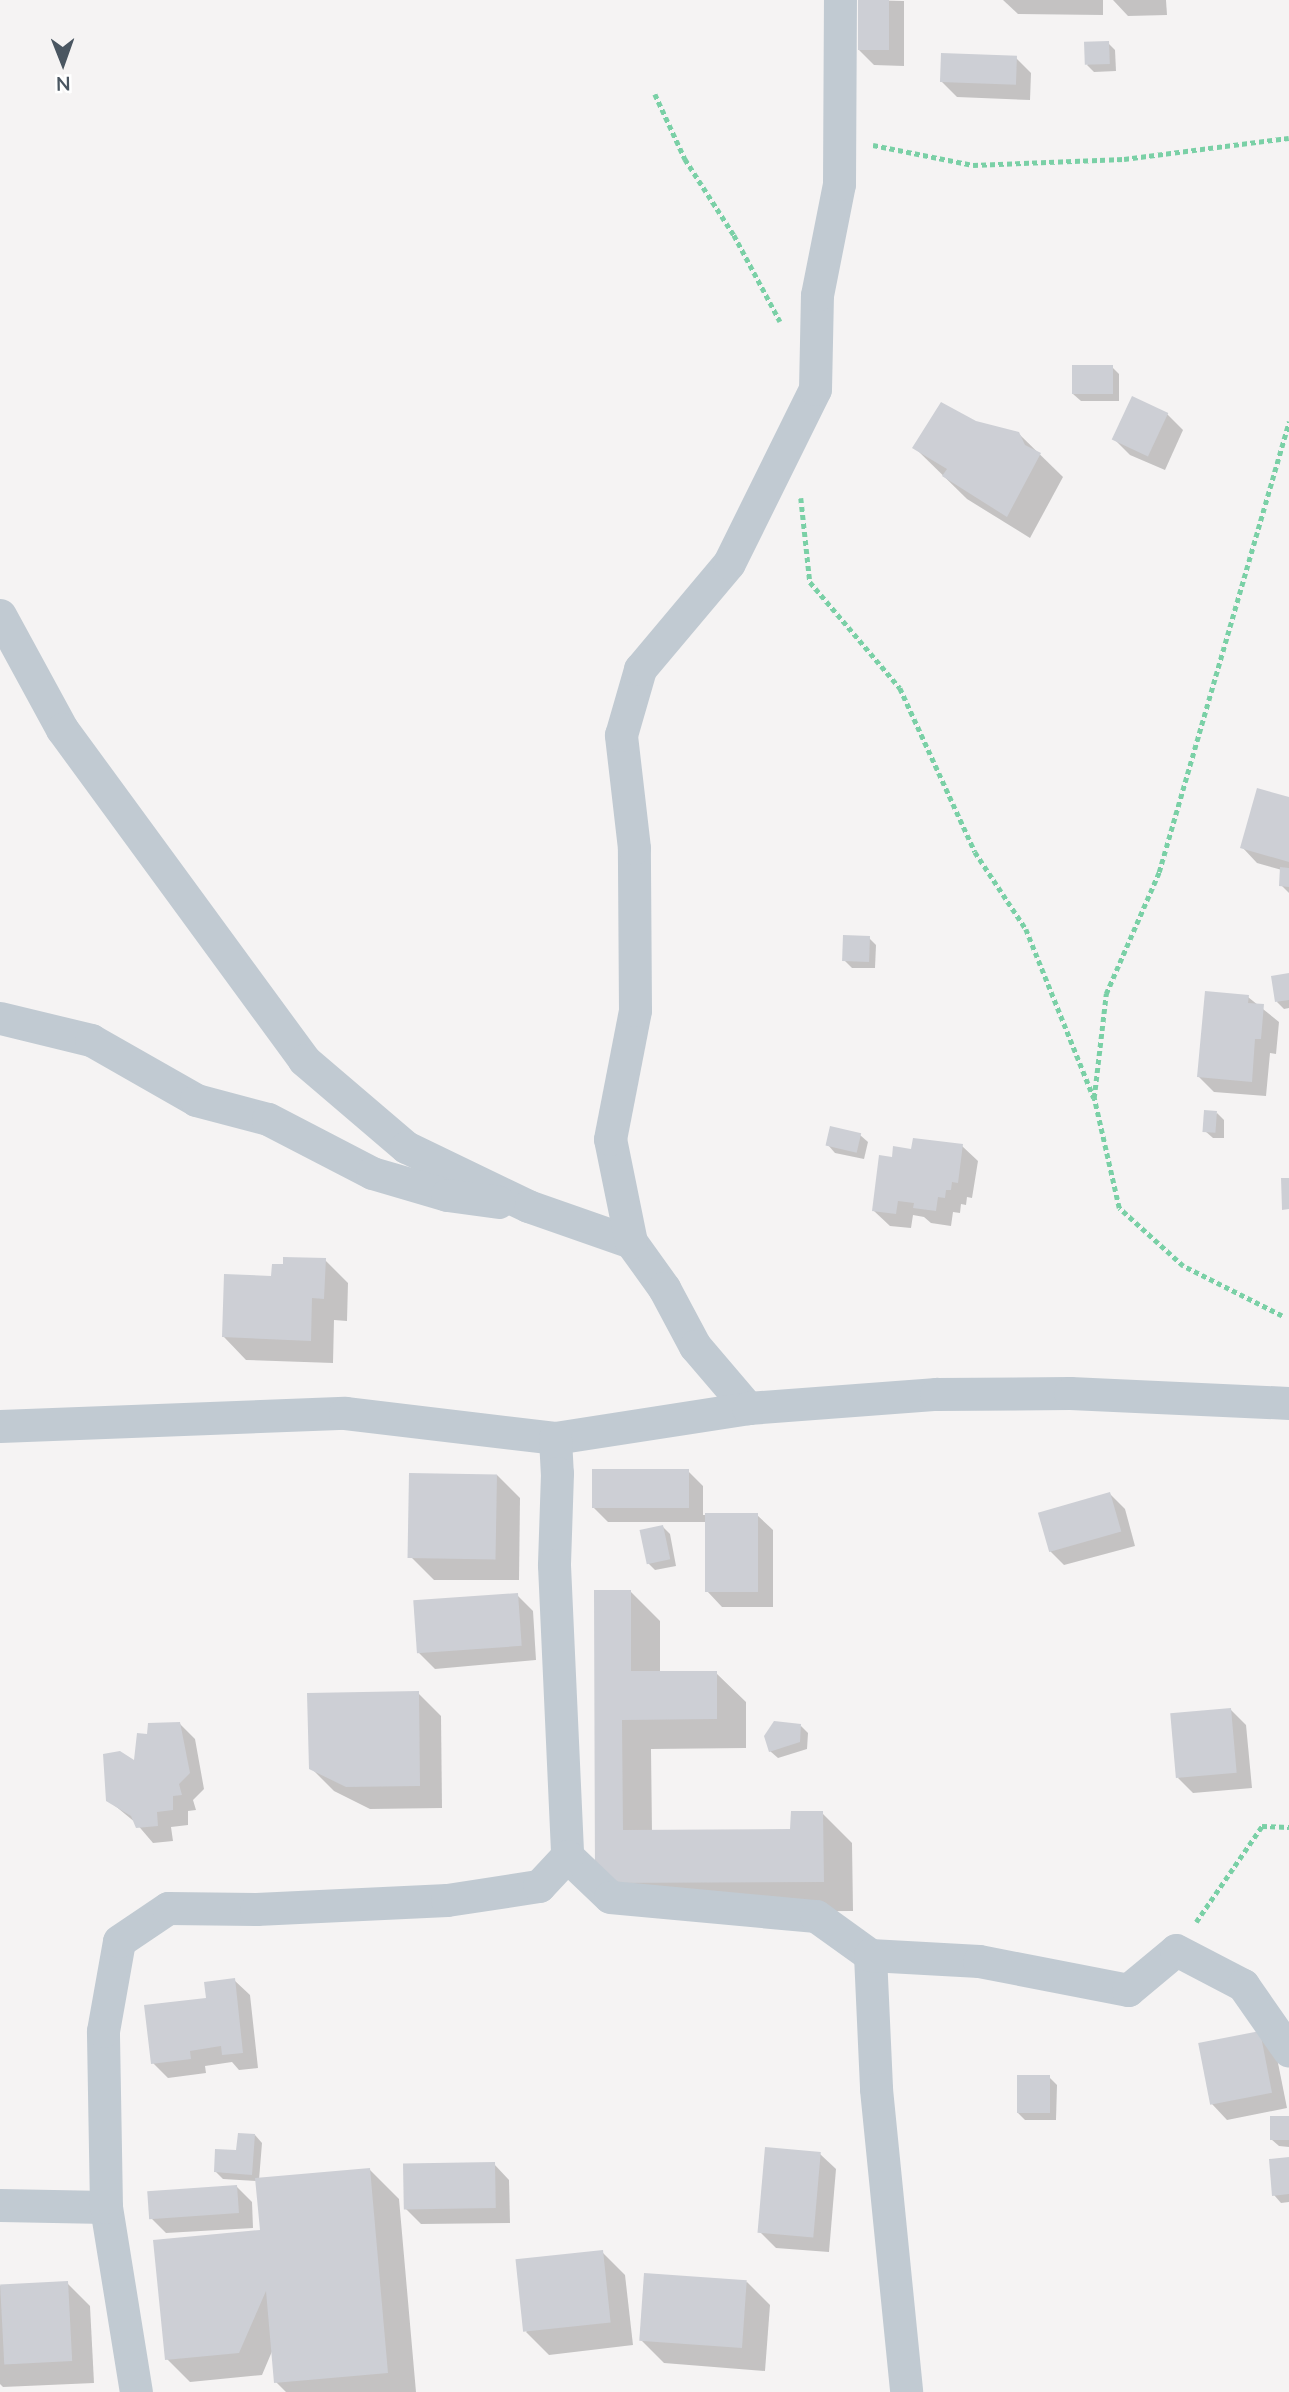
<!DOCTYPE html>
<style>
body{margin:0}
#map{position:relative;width:1289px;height:2392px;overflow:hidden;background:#f5f3f3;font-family:Lato,sans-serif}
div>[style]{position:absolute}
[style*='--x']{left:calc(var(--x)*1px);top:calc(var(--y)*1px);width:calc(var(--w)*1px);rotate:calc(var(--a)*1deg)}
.shadow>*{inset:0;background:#0003}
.building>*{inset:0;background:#cdcfd5;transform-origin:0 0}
.path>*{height:4.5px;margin-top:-2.25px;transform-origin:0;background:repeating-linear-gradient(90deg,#7ad0a6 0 5px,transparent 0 8.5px)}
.street>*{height:33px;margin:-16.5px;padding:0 16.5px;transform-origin:16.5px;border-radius:16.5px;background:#c1cad2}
span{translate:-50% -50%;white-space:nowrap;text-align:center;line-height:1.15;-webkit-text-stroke:7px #fff;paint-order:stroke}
.north{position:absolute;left:28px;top:28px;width:70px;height:70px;-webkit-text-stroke:5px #fff;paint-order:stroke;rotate:179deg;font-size:19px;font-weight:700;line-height:28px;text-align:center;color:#4a5661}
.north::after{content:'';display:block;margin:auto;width:24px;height:32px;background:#4a5661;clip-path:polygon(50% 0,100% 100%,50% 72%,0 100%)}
</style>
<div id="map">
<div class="shadow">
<div style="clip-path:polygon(860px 0,904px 1px,904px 66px,874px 65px,859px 50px)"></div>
<div style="clip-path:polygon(1003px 0,1103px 0,1103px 15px,1018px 14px)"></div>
<div style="clip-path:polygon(1113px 0,1166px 0,1167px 15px,1128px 16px)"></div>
<div style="clip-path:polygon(1108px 43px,1115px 50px,1116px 71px,1094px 72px,1087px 65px)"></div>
<div style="clip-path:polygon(1016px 58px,1031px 73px,1030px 100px,957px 97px,941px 81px)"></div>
<div style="clip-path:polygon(1112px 367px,1119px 374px,1119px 401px,1081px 401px,1073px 394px)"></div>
<div style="clip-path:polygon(1133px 399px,1167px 414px,1183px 430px,1165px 470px,1130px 455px,1115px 440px)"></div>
<div style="clip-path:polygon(975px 423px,1018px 433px,1063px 477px,1030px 538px,967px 499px,914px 447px)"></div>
<div style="clip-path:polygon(1289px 799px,1289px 893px,1281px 885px,1282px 870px,1257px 863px,1242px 847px)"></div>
<div style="clip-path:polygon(869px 938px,876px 945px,875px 968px,852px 968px,844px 960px)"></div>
<div style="clip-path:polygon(1289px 975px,1289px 1008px,1284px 1009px,1277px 1002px)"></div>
<div style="clip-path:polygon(1248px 997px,1279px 1022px,1276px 1054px,1270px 1053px,1266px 1096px,1214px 1092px,1199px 1077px)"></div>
<div style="clip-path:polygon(1217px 1113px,1224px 1120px,1224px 1138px,1213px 1138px,1205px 1131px)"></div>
<div style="clip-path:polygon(860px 1135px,868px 1142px,864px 1159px,835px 1153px,828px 1145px)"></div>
<div style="clip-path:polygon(962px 1146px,978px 1161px,972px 1198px,967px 1197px,966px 1205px,961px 1204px,960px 1213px,953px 1212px,951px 1226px,931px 1223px,924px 1217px,913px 1215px,911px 1228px,890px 1226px,874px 1211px,894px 1159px,913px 1151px)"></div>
<div style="clip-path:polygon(325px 1260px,348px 1283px,347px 1321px,334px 1320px,333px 1363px,246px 1360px,224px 1337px,273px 1278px)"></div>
<div style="clip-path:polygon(688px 1471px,703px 1486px,703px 1515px,757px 1515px,773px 1530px,773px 1607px,722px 1607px,707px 1591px,707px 1522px,608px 1522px,593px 1507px)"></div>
<div style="clip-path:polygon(497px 1475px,520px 1498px,519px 1580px,434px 1580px,411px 1557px)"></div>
<div style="clip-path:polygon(1110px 1494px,1125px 1509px,1135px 1546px,1064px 1565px,1049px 1550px)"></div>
<div style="clip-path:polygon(663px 1527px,670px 1534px,676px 1566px,655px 1570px,648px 1563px)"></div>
<div style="clip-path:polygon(630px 1591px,660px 1621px,660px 1673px,716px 1673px,746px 1702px,746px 1748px,651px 1749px,652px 1832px,792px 1831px,822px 1813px,852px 1843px,853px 1911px,626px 1912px,597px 1883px)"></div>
<div style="clip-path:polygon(517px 1595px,533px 1611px,536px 1660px,435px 1669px,419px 1653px)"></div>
<div style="clip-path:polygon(418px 1693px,441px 1716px,442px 1808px,370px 1809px,334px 1791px,311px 1768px)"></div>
<div style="clip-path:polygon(1231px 1710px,1246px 1725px,1252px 1788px,1193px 1793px,1178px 1778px)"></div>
<div style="clip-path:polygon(180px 1724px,195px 1739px,204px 1789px,193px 1800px,196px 1810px,188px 1811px,188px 1825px,171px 1827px,173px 1841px,153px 1843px,136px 1823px,108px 1800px,135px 1762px,149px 1735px)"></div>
<div style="clip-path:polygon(801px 1726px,808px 1733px,807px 1749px,778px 1758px,770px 1751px)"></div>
<div style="clip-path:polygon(234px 1980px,250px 1995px,258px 2068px,239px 2070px,232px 2062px,205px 2066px,206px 2073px,168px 2078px,153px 2063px,208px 1999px)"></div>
<div style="clip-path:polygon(1260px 2033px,1275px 2048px,1287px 2108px,1227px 2120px,1212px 2104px)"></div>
<div style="clip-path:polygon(1049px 2077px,1057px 2085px,1056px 2120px,1025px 2120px,1018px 2113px)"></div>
<div style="clip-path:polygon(1289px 2118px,1289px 2147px,1279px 2146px,1271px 2139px)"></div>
<div style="clip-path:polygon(255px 2135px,262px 2143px,259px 2180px,370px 2170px,399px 2199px,416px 2392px,286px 2392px,276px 2382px,273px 2349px,262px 2375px,190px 2382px,167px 2359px,262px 2235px,257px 2181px,223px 2179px,216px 2172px)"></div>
<div style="clip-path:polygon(820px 2154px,836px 2169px,829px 2252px,776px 2248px,761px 2233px)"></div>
<div style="clip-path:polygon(1289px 2158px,1289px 2202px,1281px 2203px,1274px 2195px)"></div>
<div style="clip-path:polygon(494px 2164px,509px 2180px,510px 2223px,421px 2224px,406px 2209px)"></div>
<div style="clip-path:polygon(237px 2187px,252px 2202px,253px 2228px,166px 2233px,150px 2217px)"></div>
<div style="clip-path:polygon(602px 2252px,625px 2275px,633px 2345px,549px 2355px,526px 2332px)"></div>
<div style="clip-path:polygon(747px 2282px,770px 2305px,765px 2371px,664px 2363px,641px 2340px)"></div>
<div style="clip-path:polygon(67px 2283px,90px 2306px,94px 2383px,3px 2387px,0 2384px,0 2286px)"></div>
</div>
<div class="building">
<div style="left:858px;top:0;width:31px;height:50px"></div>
<div style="left:1109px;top:41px;width:23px;height:25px;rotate:88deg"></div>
<div style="left:941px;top:53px;width:76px;height:29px;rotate:2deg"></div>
<div style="left:1072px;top:365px;width:41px;height:29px"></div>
<div style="left:1132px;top:396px;width:40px;height:48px;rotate:25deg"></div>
<div style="clip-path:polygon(941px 402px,976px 421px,1019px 432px,1025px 445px,1041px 453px,1007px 517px,942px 476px,947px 469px,912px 448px)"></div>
<div style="clip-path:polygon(1257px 788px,1289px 797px,1289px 862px,1240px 848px)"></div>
<div style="clip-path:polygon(1280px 867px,1289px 868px,1289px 887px,1279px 886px)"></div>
<div style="left:843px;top:935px;width:27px;height:26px;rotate:2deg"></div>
<div style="clip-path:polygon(1289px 973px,1289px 1000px,1275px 1002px,1271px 976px)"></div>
<div style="clip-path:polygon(1205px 991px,1249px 995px,1248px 1003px,1264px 1004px,1261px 1039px,1255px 1039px,1252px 1082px,1197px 1077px)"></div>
<div style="left:1204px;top:1110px;width:13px;height:22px;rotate:4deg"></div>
<div style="left:830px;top:1126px;width:32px;height:20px;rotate:13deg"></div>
<div style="clip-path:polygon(913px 1138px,963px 1144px,958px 1183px,952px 1182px,951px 1190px,946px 1190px,945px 1198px,938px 1197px,936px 1211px,913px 1208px,914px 1203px,898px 1201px,896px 1214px,872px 1211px,879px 1155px,892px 1157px,893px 1146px,911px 1149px)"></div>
<div style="clip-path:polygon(1281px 1178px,1289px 1178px,1289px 1209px,1282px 1210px)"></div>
<div style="clip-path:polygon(283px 1257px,326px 1258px,324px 1299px,312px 1298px,311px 1341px,222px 1337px,224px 1274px,271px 1276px,272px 1264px,283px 1264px)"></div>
<div style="left:592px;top:1469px;width:97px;height:39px"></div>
<div style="left:409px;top:1473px;width:88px;height:85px;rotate:1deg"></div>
<div style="left:1110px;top:1492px;width:41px;height:75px;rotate:74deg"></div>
<div style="left:758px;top:1513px;width:79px;height:53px;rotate:90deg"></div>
<div style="left:663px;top:1525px;width:35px;height:24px;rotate:78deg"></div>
<div style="clip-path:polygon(594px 1590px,631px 1590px,631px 1671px,717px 1671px,717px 1719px,622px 1720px,623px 1830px,790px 1829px,791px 1811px,823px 1811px,824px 1882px,595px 1883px)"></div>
<div style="left:518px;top:1593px;width:53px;height:105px;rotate:86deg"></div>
<div style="clip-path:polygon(419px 1691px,420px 1786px,346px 1787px,309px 1769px,307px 1693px)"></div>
<div style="left:1231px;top:1708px;width:65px;height:61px;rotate:85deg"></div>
<div style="clip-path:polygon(774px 1721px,801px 1724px,800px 1742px,769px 1752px,764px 1736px)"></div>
<div style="clip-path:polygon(180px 1722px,190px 1773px,179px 1784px,182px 1795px,173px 1796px,173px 1810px,157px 1812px,158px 1826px,136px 1828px,131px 1816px,106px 1801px,103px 1754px,120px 1751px,134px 1760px,137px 1733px,147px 1734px,148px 1723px)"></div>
<div style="clip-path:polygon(235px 1978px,243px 2053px,222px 2055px,221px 2046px,190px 2051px,191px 2059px,151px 2064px,144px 2005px,206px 1998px,204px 1982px)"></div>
<div style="left:1260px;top:2031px;width:63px;height:63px;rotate:79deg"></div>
<div style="left:1017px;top:2075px;width:33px;height:38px"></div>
<div style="left:1270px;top:2116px;width:19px;height:24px"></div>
<div style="clip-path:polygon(238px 2133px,255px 2134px,252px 2175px,214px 2172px,215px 2149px,236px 2150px)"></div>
<div style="left:765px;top:2147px;width:56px;height:86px;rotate:5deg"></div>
<div style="clip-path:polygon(1289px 2157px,1289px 2194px,1272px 2196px,1269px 2159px)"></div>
<div style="left:495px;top:2162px;width:46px;height:92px;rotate:89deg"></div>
<div style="clip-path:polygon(370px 2168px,388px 2373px,274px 2383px,266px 2291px,239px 2353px,165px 2360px,153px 2240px,260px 2230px,255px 2178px)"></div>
<div style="left:237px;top:2185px;width:28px;height:90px;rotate:86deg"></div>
<div style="left:603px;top:2250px;width:73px;height:88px;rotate:84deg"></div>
<div style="left:644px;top:2273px;width:103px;height:68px;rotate:4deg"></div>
<div style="left:68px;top:2281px;width:80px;height:68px;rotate:87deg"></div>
</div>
<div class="path">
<div style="--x:655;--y:94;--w:72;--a:65.2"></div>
<div style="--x:685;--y:159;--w:90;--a:57.2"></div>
<div style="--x:734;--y:235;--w:98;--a:61.9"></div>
<div style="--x:873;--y:145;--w:102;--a:11.3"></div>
<div style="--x:973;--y:165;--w:151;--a:-2.3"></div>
<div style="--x:1124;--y:159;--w:166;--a:-7.3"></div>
<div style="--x:801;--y:498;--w:84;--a:83.9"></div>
<div style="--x:810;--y:582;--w:139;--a:49.7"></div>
<div style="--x:900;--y:688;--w:180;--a:65.4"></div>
<div style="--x:975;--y:852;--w:92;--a:56.5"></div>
<div style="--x:1026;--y:929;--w:182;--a:68.1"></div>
<div style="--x:1282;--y:1316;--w:111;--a:-153.2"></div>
<div style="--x:1183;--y:1266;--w:86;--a:-137.8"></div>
<div style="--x:1119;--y:1208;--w:113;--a:-102.8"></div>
<div style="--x:1094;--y:1098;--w:105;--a:-83.4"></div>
<div style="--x:1106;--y:994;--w:133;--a:-66.5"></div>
<div style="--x:1159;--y:872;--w:469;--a:-73.9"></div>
<div style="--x:1196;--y:1922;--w:116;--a:-55.5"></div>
<div style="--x:1262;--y:1826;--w:27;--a:2"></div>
</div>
<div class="street">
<div style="--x:0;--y:615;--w:130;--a:61.5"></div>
<div style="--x:62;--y:729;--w:410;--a:53.8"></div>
<div style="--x:304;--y:1060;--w:134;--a:40.5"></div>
<div style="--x:406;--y:1147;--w:136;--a:25.8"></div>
<div style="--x:528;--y:1206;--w:109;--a:19.3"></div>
<div style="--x:631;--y:1242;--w:57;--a:54.3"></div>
<div style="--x:664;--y:1288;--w:66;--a:61.9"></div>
<div style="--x:695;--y:1346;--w:82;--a:49.5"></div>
<div style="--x:0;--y:1018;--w:94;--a:13.6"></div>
<div style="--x:91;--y:1040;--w:121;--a:29.7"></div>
<div style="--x:196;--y:1100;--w:74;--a:14.8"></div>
<div style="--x:268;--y:1119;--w:117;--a:27.4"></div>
<div style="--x:372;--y:1173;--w:78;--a:16.3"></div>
<div style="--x:447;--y:1195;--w:52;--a:7.7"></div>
<div style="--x:631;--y:1242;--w:105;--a:-101.5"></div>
<div style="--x:610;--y:1139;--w:131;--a:-79"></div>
<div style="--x:635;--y:1010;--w:162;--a:-90.4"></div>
<div style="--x:634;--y:848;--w:114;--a:-96.6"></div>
<div style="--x:621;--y:735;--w:69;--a:-73.9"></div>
<div style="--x:640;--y:669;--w:138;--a:-50"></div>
<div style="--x:729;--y:563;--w:194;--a:-63.7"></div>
<div style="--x:815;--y:389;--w:94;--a:-88.8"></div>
<div style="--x:817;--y:295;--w:113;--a:-78.8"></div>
<div style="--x:839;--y:184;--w:184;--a:-89.7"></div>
<div style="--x:0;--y:1426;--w:345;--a:-2.2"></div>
<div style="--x:345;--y:1413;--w:211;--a:6.8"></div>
<div style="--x:555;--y:1438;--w:195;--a:-8.8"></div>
<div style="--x:748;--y:1408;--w:189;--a:-4.3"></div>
<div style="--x:936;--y:1394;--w:134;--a:-0.4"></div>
<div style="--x:1070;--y:1393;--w:219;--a:2.6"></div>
<div style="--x:555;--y:1438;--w:35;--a:87"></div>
<div style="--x:557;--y:1473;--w:92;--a:91.9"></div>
<div style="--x:554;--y:1565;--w:291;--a:87.4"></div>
<div style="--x:567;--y:1856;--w:59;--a:43.6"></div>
<div style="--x:610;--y:1897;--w:207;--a:5.3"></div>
<div style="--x:816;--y:1916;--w:67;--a:35.8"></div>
<div style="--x:870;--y:1955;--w:134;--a:87.4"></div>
<div style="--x:876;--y:2089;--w:304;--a:84.3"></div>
<div style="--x:870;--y:1955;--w:109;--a:3.2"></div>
<div style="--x:979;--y:1961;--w:152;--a:11"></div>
<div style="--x:1128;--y:1990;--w:62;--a:-39.8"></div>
<div style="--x:1176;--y:1950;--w:76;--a:27.6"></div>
<div style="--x:1243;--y:1985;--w:80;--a:55.1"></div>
<div style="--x:0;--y:2205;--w:106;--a:1.1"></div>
<div style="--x:106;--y:2207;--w:187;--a:80.8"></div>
<div style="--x:106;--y:2207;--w:176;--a:-91"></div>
<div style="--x:103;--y:2031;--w:91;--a:-79.9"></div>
<div style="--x:119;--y:1941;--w:59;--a:-34"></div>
<div style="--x:168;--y:1908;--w:88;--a:0.7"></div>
<div style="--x:256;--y:1909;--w:191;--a:-2.7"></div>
<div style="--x:447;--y:1900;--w:93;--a:-8.7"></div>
<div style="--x:539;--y:1886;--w:41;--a:-47"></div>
</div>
<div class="north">N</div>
</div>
